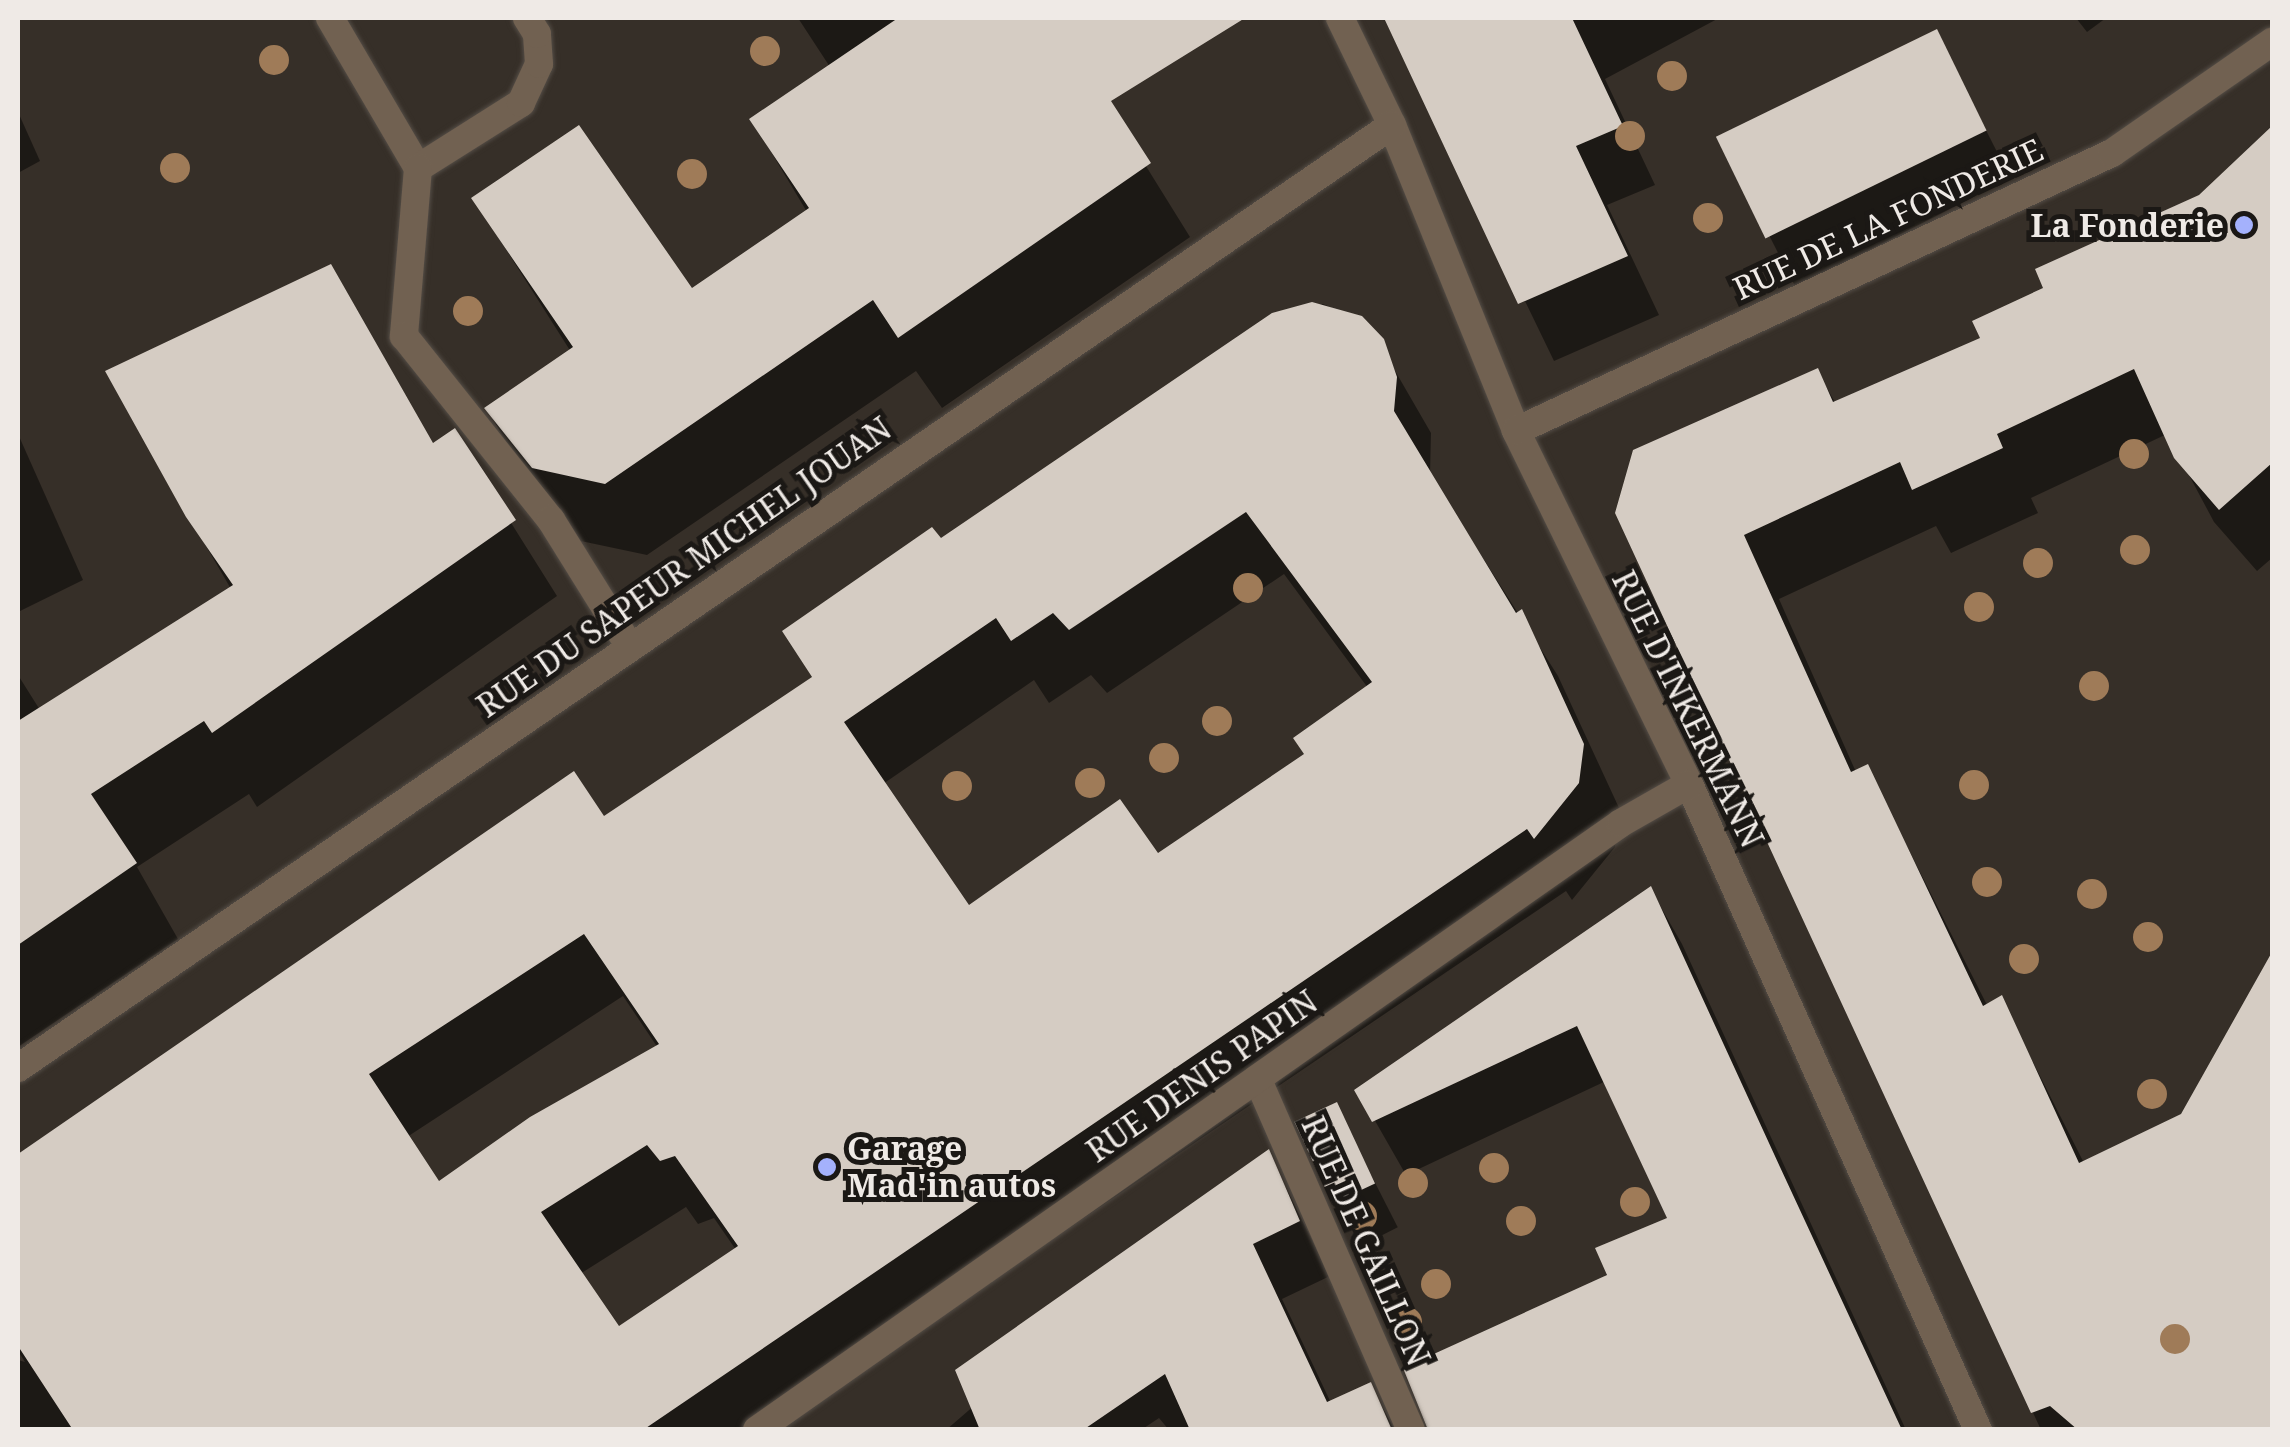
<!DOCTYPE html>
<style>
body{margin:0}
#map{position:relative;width:2290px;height:1447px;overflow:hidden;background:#362f28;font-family:"Noto Serif",serif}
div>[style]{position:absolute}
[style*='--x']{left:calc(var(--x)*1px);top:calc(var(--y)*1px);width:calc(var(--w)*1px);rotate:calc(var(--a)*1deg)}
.shadow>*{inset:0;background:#0007;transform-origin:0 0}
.building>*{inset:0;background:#d5ccc3;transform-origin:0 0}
.roads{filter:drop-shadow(0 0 2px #544d46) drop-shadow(0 0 2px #544d46)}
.service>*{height:28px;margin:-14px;padding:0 14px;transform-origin:14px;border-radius:14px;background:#716151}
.minor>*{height:28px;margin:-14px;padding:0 14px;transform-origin:14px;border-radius:14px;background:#716151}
.trees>*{width:30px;height:30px;margin:-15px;border-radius:50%;background:#9f7b58}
.dots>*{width:28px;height:28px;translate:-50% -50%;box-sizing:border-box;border:5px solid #1b1815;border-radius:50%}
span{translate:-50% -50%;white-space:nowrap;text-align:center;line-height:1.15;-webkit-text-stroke:10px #1b1815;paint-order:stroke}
.street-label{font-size:32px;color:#efeae6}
.poi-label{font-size:32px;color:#efeae6;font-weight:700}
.right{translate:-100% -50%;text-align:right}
.left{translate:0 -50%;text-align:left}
.frame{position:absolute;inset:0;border:20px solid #efeae6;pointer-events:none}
</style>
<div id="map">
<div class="shadow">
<div style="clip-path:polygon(798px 18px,1054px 18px,1190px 237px,942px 408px,916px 371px,647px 555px,576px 540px,529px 481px,487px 409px,571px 352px,474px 199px,691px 292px,807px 212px,752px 120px,830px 67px)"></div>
<div style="clip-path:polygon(1388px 18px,1719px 18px,1605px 79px,1655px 185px,1607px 205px,1659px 315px,1554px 361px)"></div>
<div style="clip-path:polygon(2076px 18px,2106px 18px,2087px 32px)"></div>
<div style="left:1936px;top:32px;width:164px;height:241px;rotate:63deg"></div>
<div style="clip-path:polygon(18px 112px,40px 161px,18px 173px)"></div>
<div style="clip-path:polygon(2272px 129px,2272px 558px,2257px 571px,2214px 522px,2167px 434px,2031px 498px,2038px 513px,1951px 553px,1936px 526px,1779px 599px,1856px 772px,1867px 767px,1988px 1007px,2001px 999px,2084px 1163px,2183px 1116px,2272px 957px,2272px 1430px,2041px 1430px,1617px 513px,1817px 371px,1836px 404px,1983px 340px,2046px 289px,2200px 197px)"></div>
<div style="clip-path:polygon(evenodd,1323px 304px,1368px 324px,1431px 433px,1430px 475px,1558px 676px,1620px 810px,1615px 847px,1572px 900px,1566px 891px,771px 1430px,18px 1430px,18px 1360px,25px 1362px,18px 1351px,18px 1156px,573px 775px,604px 820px,813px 679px,785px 632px,940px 542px,1273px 315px,1323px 304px,1284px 574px,1368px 688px,1306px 755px,1157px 857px,969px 908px,883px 784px,1034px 680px,1049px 703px,1091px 675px,1107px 693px,1284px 574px,1323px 304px,623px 996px,658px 1048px,439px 1185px,407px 1137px,623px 996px,1323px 304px,686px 1207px,698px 1224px,714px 1218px,736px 1250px,618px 1330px,580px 1274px,686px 1207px)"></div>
<div style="clip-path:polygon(454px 432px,557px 596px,257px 807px,249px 794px,137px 867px,178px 939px,18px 1047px,18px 675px,40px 710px,231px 589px,188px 515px,433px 446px)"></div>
<div style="clip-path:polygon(18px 434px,83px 580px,18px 612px)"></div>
<div style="clip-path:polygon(1651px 890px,1682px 944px,1906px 1430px,1428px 1430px,1670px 1219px,1606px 1081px,1406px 1175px,1358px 1091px)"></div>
<div style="left:1336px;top:1106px;width:136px;height:42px;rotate:63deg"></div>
<div style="clip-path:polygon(1268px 1152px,1330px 1276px,1282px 1299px,1331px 1403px,1370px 1385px,1395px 1430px,1169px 1430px,1159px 1418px,1141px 1430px,946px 1430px)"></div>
</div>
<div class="building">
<div style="clip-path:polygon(898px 18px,1245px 18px,1111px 101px,1151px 163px,898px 338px,873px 300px,605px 484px,532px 468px,484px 408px,573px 347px,471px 198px,579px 125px,692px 288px,809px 208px,749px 119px)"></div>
<div style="clip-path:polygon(1384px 18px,1572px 18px,1623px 126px,1576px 146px,1628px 256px,1518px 304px)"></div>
<div style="left:1937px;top:29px;width:113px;height:246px;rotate:64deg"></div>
<div style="clip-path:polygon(2272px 126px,2272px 463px,2219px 510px,2174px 458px,2134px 369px,1997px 434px,2003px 448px,1912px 490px,1900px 462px,1744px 535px,1851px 772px,1868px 764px,1983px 1006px,2002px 995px,2079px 1163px,2181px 1114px,2272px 952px,2272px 1430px,2078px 1430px,2050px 1406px,2031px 1413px,1615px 513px,1633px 450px,1818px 368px,1833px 402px,1980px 338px,1972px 321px,2043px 288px,2035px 269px,2199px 195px)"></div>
<div style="clip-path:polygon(331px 264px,433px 443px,455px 428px,516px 520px,212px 733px,204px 721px,91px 794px,137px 863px,18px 945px,18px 721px,233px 585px,186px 517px,105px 371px)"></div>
<div style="clip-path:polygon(evenodd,1312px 302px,1362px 316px,1384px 339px,1397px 377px,1394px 411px,1516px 613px,1522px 609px,1584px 744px,1579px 783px,1534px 839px,1527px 829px,643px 1430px,73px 1430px,18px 1346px,18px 1154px,574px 771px,604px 816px,812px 677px,782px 631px,932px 527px,941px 538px,1272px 313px,1312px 302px,1246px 512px,1372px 682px,1293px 738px,1304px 754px,1158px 853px,1120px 799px,969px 905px,844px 722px,996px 618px,1011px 641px,1053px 613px,1069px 630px,1246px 512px,1312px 302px,584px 934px,659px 1044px,530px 1117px,439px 1181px,369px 1074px,584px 934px,1312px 302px,647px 1145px,660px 1161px,675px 1156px,738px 1246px,619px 1326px,541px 1212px,647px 1145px)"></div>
<div style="clip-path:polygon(1651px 886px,1780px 1167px,1902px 1430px,1428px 1430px,1403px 1368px,1607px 1275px,1595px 1248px,1667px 1218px,1577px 1026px,1372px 1122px,1354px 1090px)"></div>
<div style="left:1337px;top:1102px;width:90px;height:47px;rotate:65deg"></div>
<div style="clip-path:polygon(1269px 1149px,1300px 1221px,1253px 1244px,1327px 1402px,1371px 1382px,1392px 1430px,1190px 1430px,1165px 1374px,1083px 1430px,980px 1430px,955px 1370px)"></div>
</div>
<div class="roads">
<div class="service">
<div style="--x:330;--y:18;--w:174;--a:59.6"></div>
<div style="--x:418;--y:168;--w:122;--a:-32.3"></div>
<div style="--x:521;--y:103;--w:43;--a:-65.2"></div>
<div style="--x:539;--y:64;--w:30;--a:-94"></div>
<div style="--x:537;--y:34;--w:19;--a:-122"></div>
<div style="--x:418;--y:168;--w:169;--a:94.8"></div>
<div style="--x:404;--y:336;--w:236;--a:51.4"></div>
<div style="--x:551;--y:520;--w:150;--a:58.1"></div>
</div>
<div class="minor">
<div style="--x:1340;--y:18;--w:119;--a:64.1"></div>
<div style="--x:1392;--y:125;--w:330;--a:67.9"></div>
<div style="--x:1516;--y:431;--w:393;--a:63.9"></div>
<div style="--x:1689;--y:784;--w:708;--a:65.9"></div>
<div style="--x:1516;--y:431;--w:658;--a:-25.01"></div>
<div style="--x:2112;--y:153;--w:195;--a:-34.8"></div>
<div style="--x:18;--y:1068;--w:1666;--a:-34.46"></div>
<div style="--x:1258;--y:1080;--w:382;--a:66.4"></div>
<div style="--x:757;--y:1430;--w:1056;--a:-35.09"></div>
<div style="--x:1621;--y:823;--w:78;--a:-29.8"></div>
</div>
</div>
<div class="trees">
<div style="left:765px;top:51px"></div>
<div style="left:274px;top:60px"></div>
<div style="left:1672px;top:76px"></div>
<div style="left:1630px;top:136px"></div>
<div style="left:175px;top:168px"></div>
<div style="left:692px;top:174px"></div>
<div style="left:1708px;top:218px"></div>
<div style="left:468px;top:311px"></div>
<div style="left:2134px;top:454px"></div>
<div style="left:2135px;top:550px"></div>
<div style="left:2038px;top:563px"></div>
<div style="left:1248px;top:588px"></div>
<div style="left:1979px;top:607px"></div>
<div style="left:2094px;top:686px"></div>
<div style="left:1217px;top:721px"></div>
<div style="left:1164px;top:758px"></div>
<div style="left:1090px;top:783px"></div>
<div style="left:1974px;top:785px"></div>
<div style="left:957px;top:786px"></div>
<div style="left:1987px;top:882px"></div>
<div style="left:2092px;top:894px"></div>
<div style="left:2148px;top:937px"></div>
<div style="left:2024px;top:959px"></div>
<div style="left:2152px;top:1094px"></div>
<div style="left:1494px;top:1168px"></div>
<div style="left:1413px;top:1183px"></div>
<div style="left:1635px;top:1202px"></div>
<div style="left:1362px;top:1216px"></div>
<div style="left:1521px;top:1221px"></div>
<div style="left:1436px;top:1284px"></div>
<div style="left:1407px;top:1322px"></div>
<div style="left:2175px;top:1339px"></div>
</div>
<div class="dots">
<div style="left:2244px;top:225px;background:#a4b1fc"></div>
<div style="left:827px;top:1167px;background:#a4b1fc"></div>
</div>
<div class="street-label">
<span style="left:1888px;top:219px;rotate:-25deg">RUE DE LA FONDERIE</span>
<span style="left:684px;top:567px;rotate:-35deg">RUE DU SAPEUR MICHEL JOUAN</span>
<span style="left:1688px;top:709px;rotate:64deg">RUE D'INKERMANN</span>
<span style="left:1202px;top:1076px;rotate:-35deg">RUE DENIS PAPIN</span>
<span style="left:1366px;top:1241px;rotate:66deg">RUE DE GAILLON</span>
</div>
<div class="poi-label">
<span class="right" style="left:2224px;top:225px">La Fonderie</span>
<span class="left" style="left:847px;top:1167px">Garage<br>Mad'in autos</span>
</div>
<div class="frame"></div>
</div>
